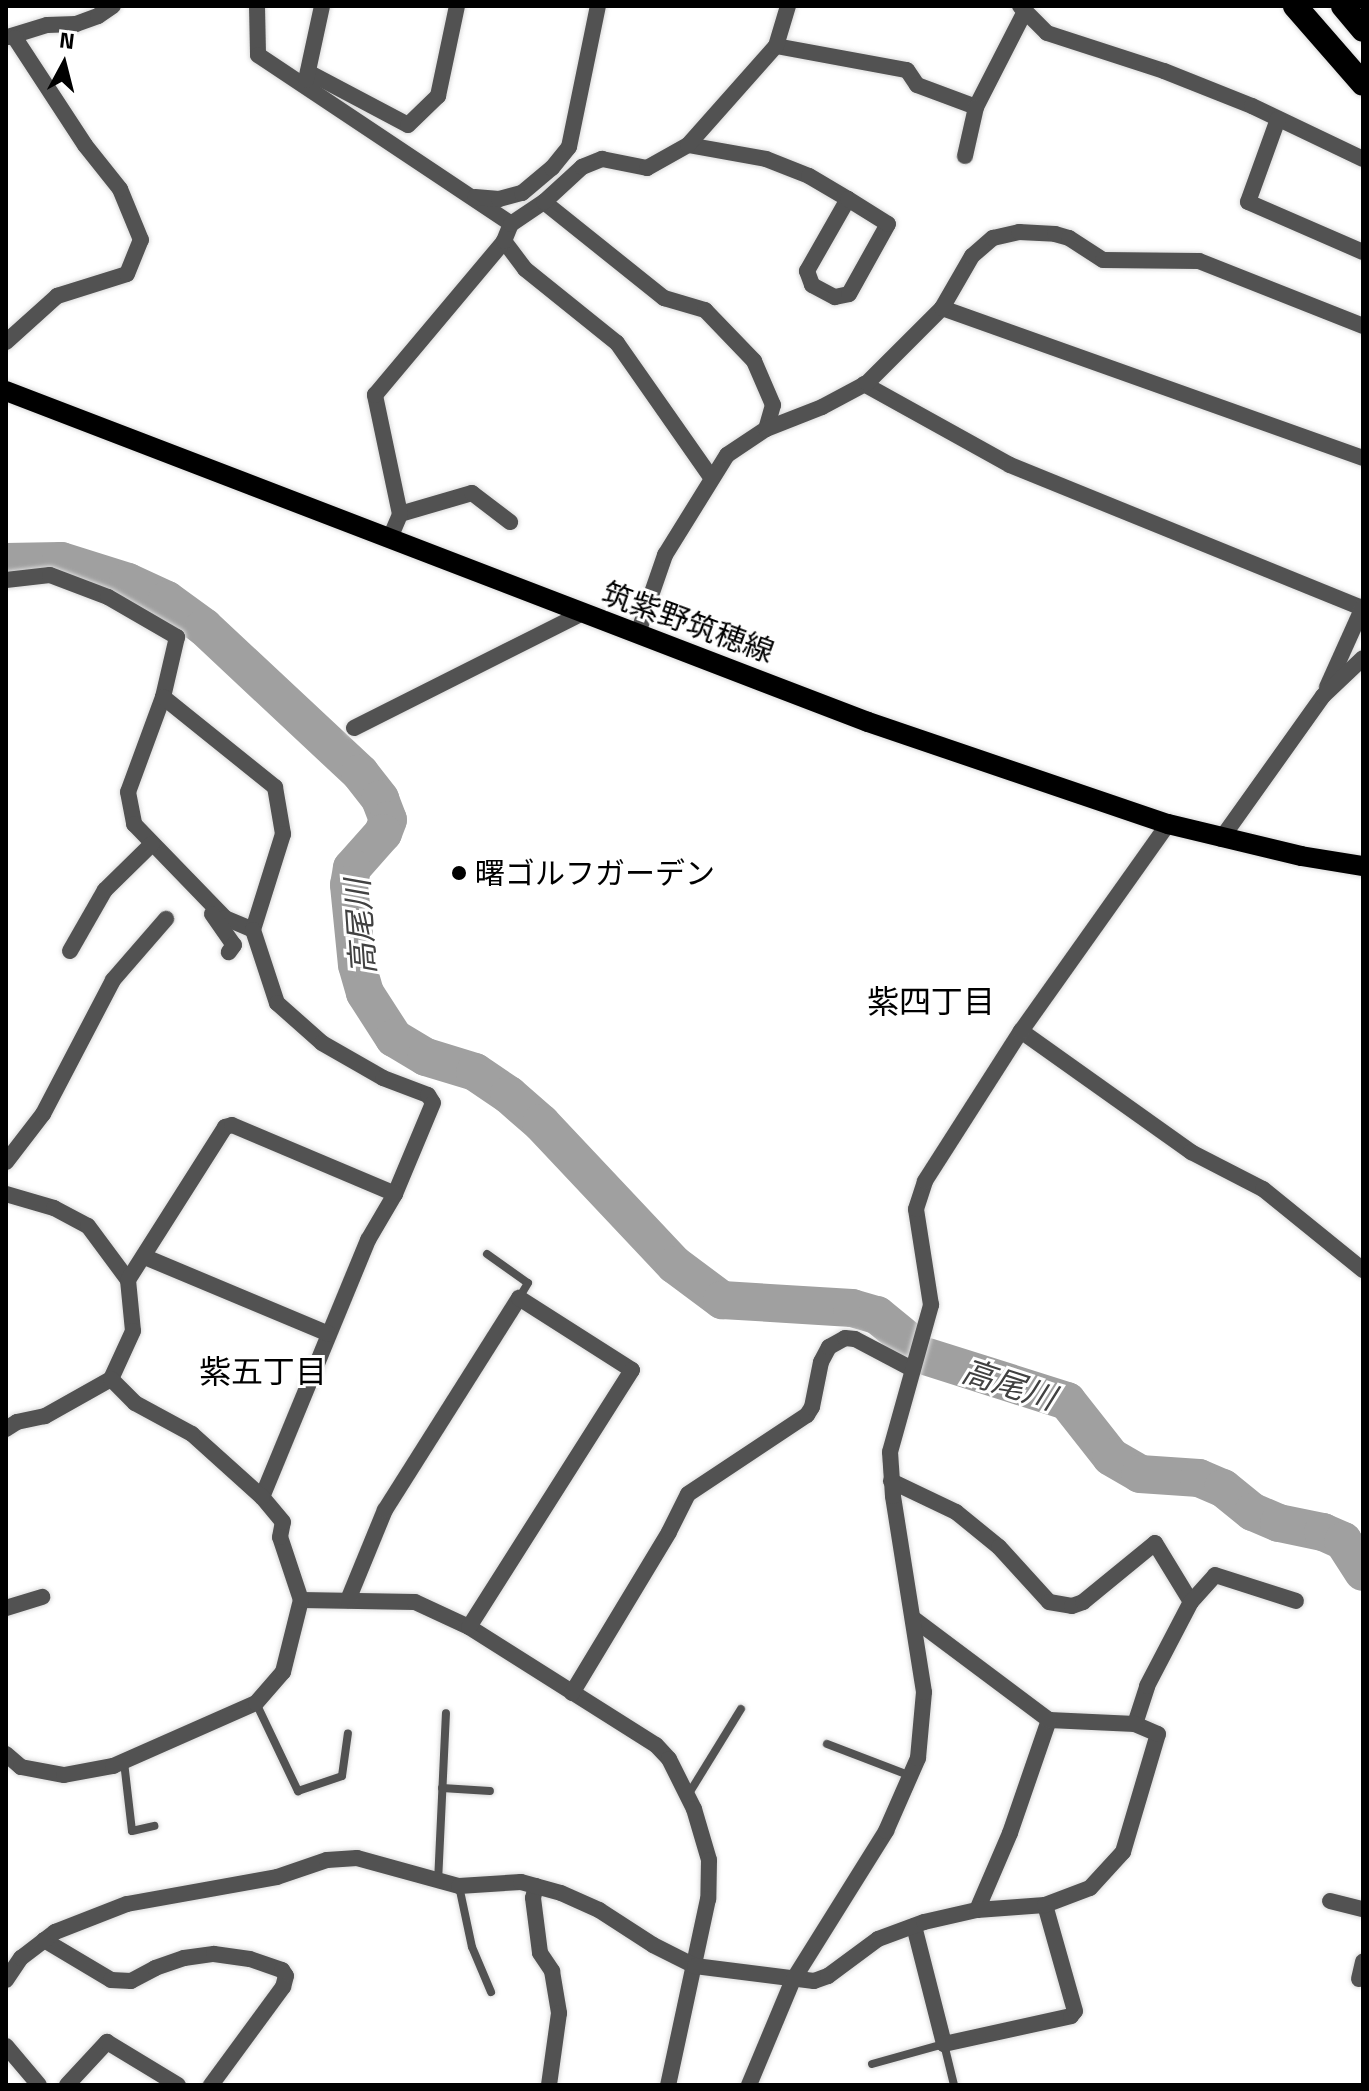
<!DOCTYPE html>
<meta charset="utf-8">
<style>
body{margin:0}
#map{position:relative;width:1369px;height:2091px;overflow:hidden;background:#fff;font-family:"Titillium Web","Noto Sans JP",sans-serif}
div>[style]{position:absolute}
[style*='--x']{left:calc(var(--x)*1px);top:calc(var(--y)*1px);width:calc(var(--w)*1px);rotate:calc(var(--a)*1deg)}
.river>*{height:38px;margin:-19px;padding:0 19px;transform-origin:19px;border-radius:19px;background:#a0a0a0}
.roads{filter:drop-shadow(0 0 2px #dbdbdb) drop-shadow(0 0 2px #dbdbdb)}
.lane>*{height:8px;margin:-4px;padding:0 4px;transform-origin:4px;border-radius:4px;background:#525252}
.street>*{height:16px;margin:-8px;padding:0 8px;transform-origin:8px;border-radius:8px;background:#525252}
.primary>*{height:20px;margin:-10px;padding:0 10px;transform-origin:10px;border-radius:10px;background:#000}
.highway>*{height:24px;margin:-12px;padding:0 12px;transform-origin:12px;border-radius:12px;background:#000}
.dots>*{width:22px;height:22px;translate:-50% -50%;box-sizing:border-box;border:4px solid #fff;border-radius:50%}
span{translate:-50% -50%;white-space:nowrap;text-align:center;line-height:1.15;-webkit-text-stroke:6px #fff;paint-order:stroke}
.street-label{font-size:30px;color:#000}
.poi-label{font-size:30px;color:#000}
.left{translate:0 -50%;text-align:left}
.water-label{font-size:32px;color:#414141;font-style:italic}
.neighbourhood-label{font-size:32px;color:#000}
.frame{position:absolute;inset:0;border:8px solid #000;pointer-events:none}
.north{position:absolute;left:24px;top:24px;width:80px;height:80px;-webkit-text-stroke:6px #fff;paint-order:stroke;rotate:7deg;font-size:22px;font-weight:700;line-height:32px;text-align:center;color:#000}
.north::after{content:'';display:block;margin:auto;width:28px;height:36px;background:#000;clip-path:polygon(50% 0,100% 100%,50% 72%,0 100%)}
</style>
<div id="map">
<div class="river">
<div style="--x:6;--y:562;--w:55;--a:-1"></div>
<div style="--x:61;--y:561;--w:70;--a:17.4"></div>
<div style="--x:128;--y:582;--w:43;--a:24.8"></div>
<div style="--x:167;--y:600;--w:46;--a:36.1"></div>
<div style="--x:204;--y:627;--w:214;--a:43.1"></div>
<div style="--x:360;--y:773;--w:33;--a:52"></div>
<div style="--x:380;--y:799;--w:22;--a:69"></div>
<div style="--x:388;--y:820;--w:14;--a:111"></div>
<div style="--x:383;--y:833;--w:47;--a:131.5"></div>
<div style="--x:352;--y:868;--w:17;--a:100"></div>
<div style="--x:349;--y:885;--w:80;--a:84.3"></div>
<div style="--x:357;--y:965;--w:29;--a:74"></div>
<div style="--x:365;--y:993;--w:54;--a:57.2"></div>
<div style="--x:394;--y:1038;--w:37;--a:31"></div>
<div style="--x:426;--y:1057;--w:51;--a:17"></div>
<div style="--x:475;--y:1072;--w:41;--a:34.1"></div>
<div style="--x:509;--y:1095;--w:43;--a:41.2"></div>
<div style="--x:541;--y:1123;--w:195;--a:46.7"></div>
<div style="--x:675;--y:1265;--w:59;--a:36.7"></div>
<div style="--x:722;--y:1300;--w:130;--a:3.5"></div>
<div style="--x:852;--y:1308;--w:26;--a:16"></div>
<div style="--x:877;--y:1315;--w:43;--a:39.3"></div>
<div style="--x:928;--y:1357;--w:146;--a:17.6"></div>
<div style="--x:1067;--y:1401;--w:71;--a:51.8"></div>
<div style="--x:1111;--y:1457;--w:34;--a:30"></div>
<div style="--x:1140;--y:1474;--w:59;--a:3.9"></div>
<div style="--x:1199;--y:1478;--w:26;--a:23"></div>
<div style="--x:1223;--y:1488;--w:38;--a:39"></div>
<div style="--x:1253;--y:1512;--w:28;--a:23"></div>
<div style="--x:1279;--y:1523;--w:45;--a:11.6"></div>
<div style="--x:1323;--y:1532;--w:22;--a:24"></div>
<div style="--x:1343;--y:1541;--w:37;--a:57"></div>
</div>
<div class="roads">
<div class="lane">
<div style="--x:487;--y:1254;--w:50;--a:35.3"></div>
<div style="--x:528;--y:1283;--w:17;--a:121"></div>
<div style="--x:256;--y:1703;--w:98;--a:64.5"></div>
<div style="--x:298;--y:1791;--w:46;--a:-18.8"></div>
<div style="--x:342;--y:1776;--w:43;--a:-82.1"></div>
<div style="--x:827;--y:1744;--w:90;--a:20.9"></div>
<div style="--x:124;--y:1762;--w:69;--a:83.4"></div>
<div style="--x:132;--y:1831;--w:23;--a:-13"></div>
<div style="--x:442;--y:1788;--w:48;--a:3.6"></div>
<div style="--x:688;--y:1795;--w:101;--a:-58.4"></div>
<div style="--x:438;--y:1882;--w:169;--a:-87.3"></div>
<div style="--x:459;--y:1886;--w:62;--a:78"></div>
<div style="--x:472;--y:1947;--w:49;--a:67.1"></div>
<div style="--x:872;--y:2064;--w:75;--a:-15.5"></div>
<div style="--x:944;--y:2044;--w:42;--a:76.3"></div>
</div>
<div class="street">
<div style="--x:257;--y:6;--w:49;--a:88.8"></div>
<div style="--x:258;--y:55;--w:304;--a:33.7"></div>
<div style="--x:1020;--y:6;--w:38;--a:45"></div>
<div style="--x:1047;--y:33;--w:123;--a:18"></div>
<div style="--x:1164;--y:71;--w:95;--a:21.7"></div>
<div style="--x:1252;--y:106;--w:123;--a:25.5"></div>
<div style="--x:8;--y:37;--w:41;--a:-17.1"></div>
<div style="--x:47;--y:25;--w:29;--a:-2"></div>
<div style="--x:76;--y:24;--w:23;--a:-20"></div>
<div style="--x:98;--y:16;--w:18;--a:-34"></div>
<div style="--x:776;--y:46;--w:133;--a:10.4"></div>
<div style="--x:907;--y:70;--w:18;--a:56"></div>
<div style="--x:917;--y:85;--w:63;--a:20.4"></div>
<div style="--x:976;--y:107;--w:106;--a:-62.9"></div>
<div style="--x:308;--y:72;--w:113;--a:27.9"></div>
<div style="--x:408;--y:125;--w:42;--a:-44"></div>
<div style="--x:438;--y:96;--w:92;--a:-78.1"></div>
<div style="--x:306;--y:80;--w:76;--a:-77.8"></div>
<div style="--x:1278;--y:119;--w:88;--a:109.9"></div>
<div style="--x:1248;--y:202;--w:125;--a:23.5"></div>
<div style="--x:688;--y:145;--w:79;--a:10.2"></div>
<div style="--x:766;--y:159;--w:46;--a:21.6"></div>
<div style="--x:809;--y:176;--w:45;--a:30.5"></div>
<div style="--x:848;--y:199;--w:83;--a:119.7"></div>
<div style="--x:807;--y:271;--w:15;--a:70"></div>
<div style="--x:812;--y:285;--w:26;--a:28"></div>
<div style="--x:835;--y:297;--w:14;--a:-12"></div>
<div style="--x:849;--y:294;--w:80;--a:-60.9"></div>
<div style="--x:888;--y:224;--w:47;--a:-148"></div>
<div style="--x:965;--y:156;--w:50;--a:-77.3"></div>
<div style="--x:475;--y:197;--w:24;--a:5"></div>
<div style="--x:499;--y:199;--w:24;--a:-15"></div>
<div style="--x:522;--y:193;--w:39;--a:-40"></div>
<div style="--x:552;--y:168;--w:27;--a:-51"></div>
<div style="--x:569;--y:147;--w:144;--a:-78.4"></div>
<div style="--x:544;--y:202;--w:154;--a:38.7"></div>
<div style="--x:664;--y:298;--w:43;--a:16.3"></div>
<div style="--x:705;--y:310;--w:71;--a:46.1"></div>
<div style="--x:754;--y:361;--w:48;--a:66.6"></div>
<div style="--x:773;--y:405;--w:25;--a:106"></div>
<div style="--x:504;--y:241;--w:35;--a:53"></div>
<div style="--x:525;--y:269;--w:118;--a:38.8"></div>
<div style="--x:617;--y:343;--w:164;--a:55"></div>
<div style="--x:942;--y:308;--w:447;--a:19.6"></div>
<div style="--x:6;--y:342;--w:69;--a:-42"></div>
<div style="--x:57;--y:296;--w:73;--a:-17.4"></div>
<div style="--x:127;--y:274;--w:37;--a:-68"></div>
<div style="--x:141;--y:240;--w:55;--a:-112.4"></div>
<div style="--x:120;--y:189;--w:56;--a:-128.5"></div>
<div style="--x:85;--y:145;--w:128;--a:-123.2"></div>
<div style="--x:864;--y:384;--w:167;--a:29"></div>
<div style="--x:1010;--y:465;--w:381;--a:22.1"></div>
<div style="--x:400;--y:514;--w:75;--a:-16.3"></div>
<div style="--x:472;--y:493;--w:48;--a:37.3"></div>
<div style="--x:390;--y:538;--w:26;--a:-67"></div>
<div style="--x:400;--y:514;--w:122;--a:-101.9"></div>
<div style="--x:375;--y:395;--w:201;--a:-50"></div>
<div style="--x:504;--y:241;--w:18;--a:-68"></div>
<div style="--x:511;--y:224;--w:40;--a:-34"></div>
<div style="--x:544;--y:202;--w:52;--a:-42.6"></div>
<div style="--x:582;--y:167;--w:22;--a:-22"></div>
<div style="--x:602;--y:159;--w:46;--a:11.3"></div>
<div style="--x:647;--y:168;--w:47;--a:-29.3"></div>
<div style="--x:688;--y:145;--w:132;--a:-48.4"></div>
<div style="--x:776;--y:46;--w:42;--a:-73.3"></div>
<div style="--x:6;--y:580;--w:44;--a:-6.5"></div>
<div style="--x:50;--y:575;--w:62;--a:20.8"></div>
<div style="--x:108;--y:597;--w:80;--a:30.1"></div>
<div style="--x:177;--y:637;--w:62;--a:103.1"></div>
<div style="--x:163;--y:697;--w:101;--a:110.2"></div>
<div style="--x:128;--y:792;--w:33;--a:79"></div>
<div style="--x:134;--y:824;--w:131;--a:45.9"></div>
<div style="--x:225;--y:918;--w:30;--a:23"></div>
<div style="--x:638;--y:633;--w:83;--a:-70.9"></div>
<div style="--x:665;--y:555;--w:118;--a:-58.2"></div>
<div style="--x:727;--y:455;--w:47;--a:-33.7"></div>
<div style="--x:766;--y:429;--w:60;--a:-21.4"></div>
<div style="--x:822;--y:407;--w:51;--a:-28.1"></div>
<div style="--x:867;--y:383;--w:106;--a:-45"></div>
<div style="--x:942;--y:308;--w:60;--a:-60"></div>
<div style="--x:972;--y:256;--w:28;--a:-41"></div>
<div style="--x:993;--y:238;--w:27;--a:-13"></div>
<div style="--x:1019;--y:232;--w:36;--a:3"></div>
<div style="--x:1055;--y:234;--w:15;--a:16"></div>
<div style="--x:1069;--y:238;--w:40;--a:32.9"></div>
<div style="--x:1103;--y:260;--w:96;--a:0.6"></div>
<div style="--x:1199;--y:261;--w:176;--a:21.6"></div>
<div style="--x:1327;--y:687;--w:88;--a:-65.8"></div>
<div style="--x:163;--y:697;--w:144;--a:38.8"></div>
<div style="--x:275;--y:787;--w:48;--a:80.3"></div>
<div style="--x:283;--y:834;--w:101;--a:107.4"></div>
<div style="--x:253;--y:930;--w:77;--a:71.8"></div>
<div style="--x:277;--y:1003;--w:60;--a:41.6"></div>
<div style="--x:322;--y:1043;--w:70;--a:29.8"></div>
<div style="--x:383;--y:1078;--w:48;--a:20.7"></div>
<div style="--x:428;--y:1095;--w:9;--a:58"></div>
<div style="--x:433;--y:1103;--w:99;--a:112.7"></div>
<div style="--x:395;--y:1194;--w:53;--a:120.4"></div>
<div style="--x:368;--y:1240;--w:278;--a:112.4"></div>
<div style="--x:354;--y:728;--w:254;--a:-26.7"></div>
<div style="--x:1221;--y:839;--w:176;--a:-54.5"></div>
<div style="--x:1323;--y:696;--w:55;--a:-43.5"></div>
<div style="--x:212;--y:914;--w:38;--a:55"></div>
<div style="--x:234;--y:945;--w:9;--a:126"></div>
<div style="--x:70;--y:951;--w:70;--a:-60.2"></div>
<div style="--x:105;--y:890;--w:66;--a:-44.4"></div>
<div style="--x:1021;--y:1031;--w:209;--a:35.4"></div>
<div style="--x:1191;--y:1152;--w:81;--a:27.2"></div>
<div style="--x:1263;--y:1189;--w:129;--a:39"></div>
<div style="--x:6;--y:1162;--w:61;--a:-52.4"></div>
<div style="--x:43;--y:1114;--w:151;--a:-62.4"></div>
<div style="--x:113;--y:980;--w:81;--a:-49"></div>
<div style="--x:6;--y:1194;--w:50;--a:16.3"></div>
<div style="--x:54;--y:1208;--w:38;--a:28"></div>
<div style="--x:88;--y:1226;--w:67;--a:53.5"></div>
<div style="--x:128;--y:1280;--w:51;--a:84.4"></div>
<div style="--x:133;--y:1331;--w:53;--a:114.6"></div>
<div style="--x:111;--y:1379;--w:76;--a:150.7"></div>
<div style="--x:45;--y:1416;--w:29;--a:168"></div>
<div style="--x:17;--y:1422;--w:13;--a:148"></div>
<div style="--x:145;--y:1257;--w:199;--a:22.7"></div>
<div style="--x:128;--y:1280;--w:181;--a:-57.6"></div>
<div style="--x:225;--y:1127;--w:7;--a:-16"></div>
<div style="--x:232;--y:1125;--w:177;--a:22.9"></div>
<div style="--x:891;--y:1481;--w:72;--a:25.5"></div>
<div style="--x:956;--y:1512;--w:55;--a:39.1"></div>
<div style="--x:999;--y:1547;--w:74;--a:47.7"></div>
<div style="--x:1049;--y:1602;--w:23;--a:10"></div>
<div style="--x:1072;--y:1606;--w:12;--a:-20"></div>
<div style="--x:1083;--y:1602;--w:93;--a:-39.3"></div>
<div style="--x:1155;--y:1543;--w:69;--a:58.6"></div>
<div style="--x:301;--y:1600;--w:114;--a:1"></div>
<div style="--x:415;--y:1602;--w:60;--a:24.8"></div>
<div style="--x:469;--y:1627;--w:221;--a:32.3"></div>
<div style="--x:656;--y:1745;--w:19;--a:47"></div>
<div style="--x:669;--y:1759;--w:56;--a:63.4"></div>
<div style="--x:694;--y:1809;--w:53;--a:73.6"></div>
<div style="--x:709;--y:1860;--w:39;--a:91"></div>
<div style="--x:708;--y:1899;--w:190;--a:102.1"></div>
<div style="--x:348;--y:1600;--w:97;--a:-67.7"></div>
<div style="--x:385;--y:1510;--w:251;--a:-57.7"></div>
<div style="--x:519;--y:1298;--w:134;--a:32.5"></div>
<div style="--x:632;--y:1370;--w:304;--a:122.4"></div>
<div style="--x:6;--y:1608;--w:38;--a:-17"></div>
<div style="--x:572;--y:1693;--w:188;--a:-58.9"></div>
<div style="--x:669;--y:1532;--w:42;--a:-63.4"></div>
<div style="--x:688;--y:1494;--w:143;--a:-33.6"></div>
<div style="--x:807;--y:1415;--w:9;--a:-58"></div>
<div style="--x:812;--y:1407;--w:46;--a:-78.7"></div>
<div style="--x:821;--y:1362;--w:17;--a:-62"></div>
<div style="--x:829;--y:1347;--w:18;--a:-29"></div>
<div style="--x:845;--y:1338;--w:10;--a:6"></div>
<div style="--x:855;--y:1339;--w:62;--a:27.8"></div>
<div style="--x:1135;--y:1724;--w:40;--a:-72"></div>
<div style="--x:1147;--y:1686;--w:95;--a:-62.4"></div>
<div style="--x:1191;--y:1602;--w:36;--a:-48"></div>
<div style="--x:1215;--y:1575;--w:85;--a:17.8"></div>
<div style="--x:6;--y:1754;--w:20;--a:41"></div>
<div style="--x:21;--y:1767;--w:44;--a:10.5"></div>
<div style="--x:64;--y:1775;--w:50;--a:-10.4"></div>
<div style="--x:113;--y:1766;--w:156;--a:-23.8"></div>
<div style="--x:256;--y:1703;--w:41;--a:-48.9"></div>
<div style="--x:283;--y:1672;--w:74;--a:-76"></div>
<div style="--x:301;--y:1600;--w:66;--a:-108.4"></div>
<div style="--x:280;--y:1537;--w:15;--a:-79"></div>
<div style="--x:283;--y:1522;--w:33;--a:-130"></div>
<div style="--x:262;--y:1497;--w:94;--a:-138"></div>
<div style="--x:192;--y:1434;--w:65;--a:-151.5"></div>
<div style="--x:135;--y:1403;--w:34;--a:-135"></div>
<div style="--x:536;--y:1886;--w:12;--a:104"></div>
<div style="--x:533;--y:1898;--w:55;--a:82.7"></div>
<div style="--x:540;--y:1953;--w:22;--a:56"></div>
<div style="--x:552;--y:1971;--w:43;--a:80.5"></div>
<div style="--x:559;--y:2013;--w:73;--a:97.9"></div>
<div style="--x:1330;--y:1901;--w:34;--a:14"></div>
<div style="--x:977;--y:1910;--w:84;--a:-66.8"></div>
<div style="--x:1010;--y:1833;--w:120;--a:-71"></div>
<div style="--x:914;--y:1926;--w:122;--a:75.7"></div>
<div style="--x:944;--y:2044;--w:130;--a:-12.4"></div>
<div style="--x:1071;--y:2016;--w:6;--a:-51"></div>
<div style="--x:1075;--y:2011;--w:110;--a:-105.8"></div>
<div style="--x:44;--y:1940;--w:78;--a:30.8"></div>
<div style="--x:111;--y:1980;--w:20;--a:3"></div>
<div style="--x:131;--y:1981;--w:27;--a:-28"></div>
<div style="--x:155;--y:1968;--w:31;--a:-19"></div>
<div style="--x:184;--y:1958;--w:30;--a:-8"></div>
<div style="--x:214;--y:1954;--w:36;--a:8"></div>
<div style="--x:250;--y:1959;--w:34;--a:19"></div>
<div style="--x:282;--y:1970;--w:7;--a:56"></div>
<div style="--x:286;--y:1976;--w:11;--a:105"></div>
<div style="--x:283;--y:1987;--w:122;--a:126.3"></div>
<div style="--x:1359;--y:1979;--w:18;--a:-77"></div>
<div style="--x:6;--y:1980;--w:27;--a:-56"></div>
<div style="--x:21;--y:1958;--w:43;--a:-37.4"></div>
<div style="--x:55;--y:1932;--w:77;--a:-21.3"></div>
<div style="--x:127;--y:1904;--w:152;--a:-10.2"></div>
<div style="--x:277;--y:1877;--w:53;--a:-18.8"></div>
<div style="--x:327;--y:1860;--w:30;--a:-4"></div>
<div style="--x:357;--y:1858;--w:106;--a:15.4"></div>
<div style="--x:459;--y:1886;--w:62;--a:-3.7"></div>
<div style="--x:521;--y:1882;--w:41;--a:15.4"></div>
<div style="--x:561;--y:1893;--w:42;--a:24.1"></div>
<div style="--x:599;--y:1910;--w:64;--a:32.9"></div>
<div style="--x:653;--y:1945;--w:47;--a:26.6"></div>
<div style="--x:695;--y:1966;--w:120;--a:7.2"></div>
<div style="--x:814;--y:1981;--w:15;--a:-20"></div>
<div style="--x:828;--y:1976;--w:62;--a:-36.5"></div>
<div style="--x:878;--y:1939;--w:49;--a:-20.3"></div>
<div style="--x:924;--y:1922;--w:54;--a:-12.8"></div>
<div style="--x:977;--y:1910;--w:68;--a:-4.2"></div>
<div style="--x:1045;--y:1905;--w:48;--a:-20.7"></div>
<div style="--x:1090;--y:1888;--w:49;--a:-47.5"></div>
<div style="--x:1123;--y:1852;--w:123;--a:-73.5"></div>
<div style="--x:1158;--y:1734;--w:25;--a:-157"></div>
<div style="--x:1135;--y:1724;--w:86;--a:-177.3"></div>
<div style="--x:1049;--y:1720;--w:169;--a:-143.2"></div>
<div style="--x:6;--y:2046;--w:51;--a:49.8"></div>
<div style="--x:67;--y:2085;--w:59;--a:-47.1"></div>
<div style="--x:107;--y:2042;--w:83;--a:31.2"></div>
<div style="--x:749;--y:2085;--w:114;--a:-67.3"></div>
<div style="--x:793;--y:1980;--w:176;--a:-58"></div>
<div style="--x:886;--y:1831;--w:80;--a:-66.3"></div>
<div style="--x:918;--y:1758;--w:66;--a:-84.8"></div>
<div style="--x:924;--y:1692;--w:198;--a:-99"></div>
<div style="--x:893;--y:1496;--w:44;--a:-93.9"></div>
<div style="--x:890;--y:1452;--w:153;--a:-74.4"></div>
<div style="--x:931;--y:1305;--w:97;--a:-98.9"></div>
<div style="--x:916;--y:1209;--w:29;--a:-72"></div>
<div style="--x:925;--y:1181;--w:178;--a:-57.4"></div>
<div style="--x:1021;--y:1031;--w:254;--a:-54.6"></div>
</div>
<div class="primary">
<div style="--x:6;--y:391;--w:923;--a:21.01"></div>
<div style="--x:868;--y:722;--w:317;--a:18.8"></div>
<div style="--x:1168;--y:824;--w:137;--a:13.5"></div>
<div style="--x:1301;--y:856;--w:63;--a:9.2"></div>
</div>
<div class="highway">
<div style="--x:1295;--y:6;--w:103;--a:48.9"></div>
<div style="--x:1343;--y:6;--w:31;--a:50"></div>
</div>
</div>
<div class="dots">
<div style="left:459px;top:873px;background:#000"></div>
</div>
<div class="street-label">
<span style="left:688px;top:622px;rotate:20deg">筑紫野筑穂線</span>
</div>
<div class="poi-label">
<span class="left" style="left:475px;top:873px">曙ゴルフガーデン</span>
</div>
<div class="water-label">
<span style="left:360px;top:927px;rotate:-94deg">高尾川</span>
<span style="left:1009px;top:1384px;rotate:18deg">高尾川</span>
</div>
<div class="neighbourhood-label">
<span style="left:931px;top:1001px">紫四丁目</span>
<span style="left:263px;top:1371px">紫五丁目</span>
</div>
<div class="frame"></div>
<div class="north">N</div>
</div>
